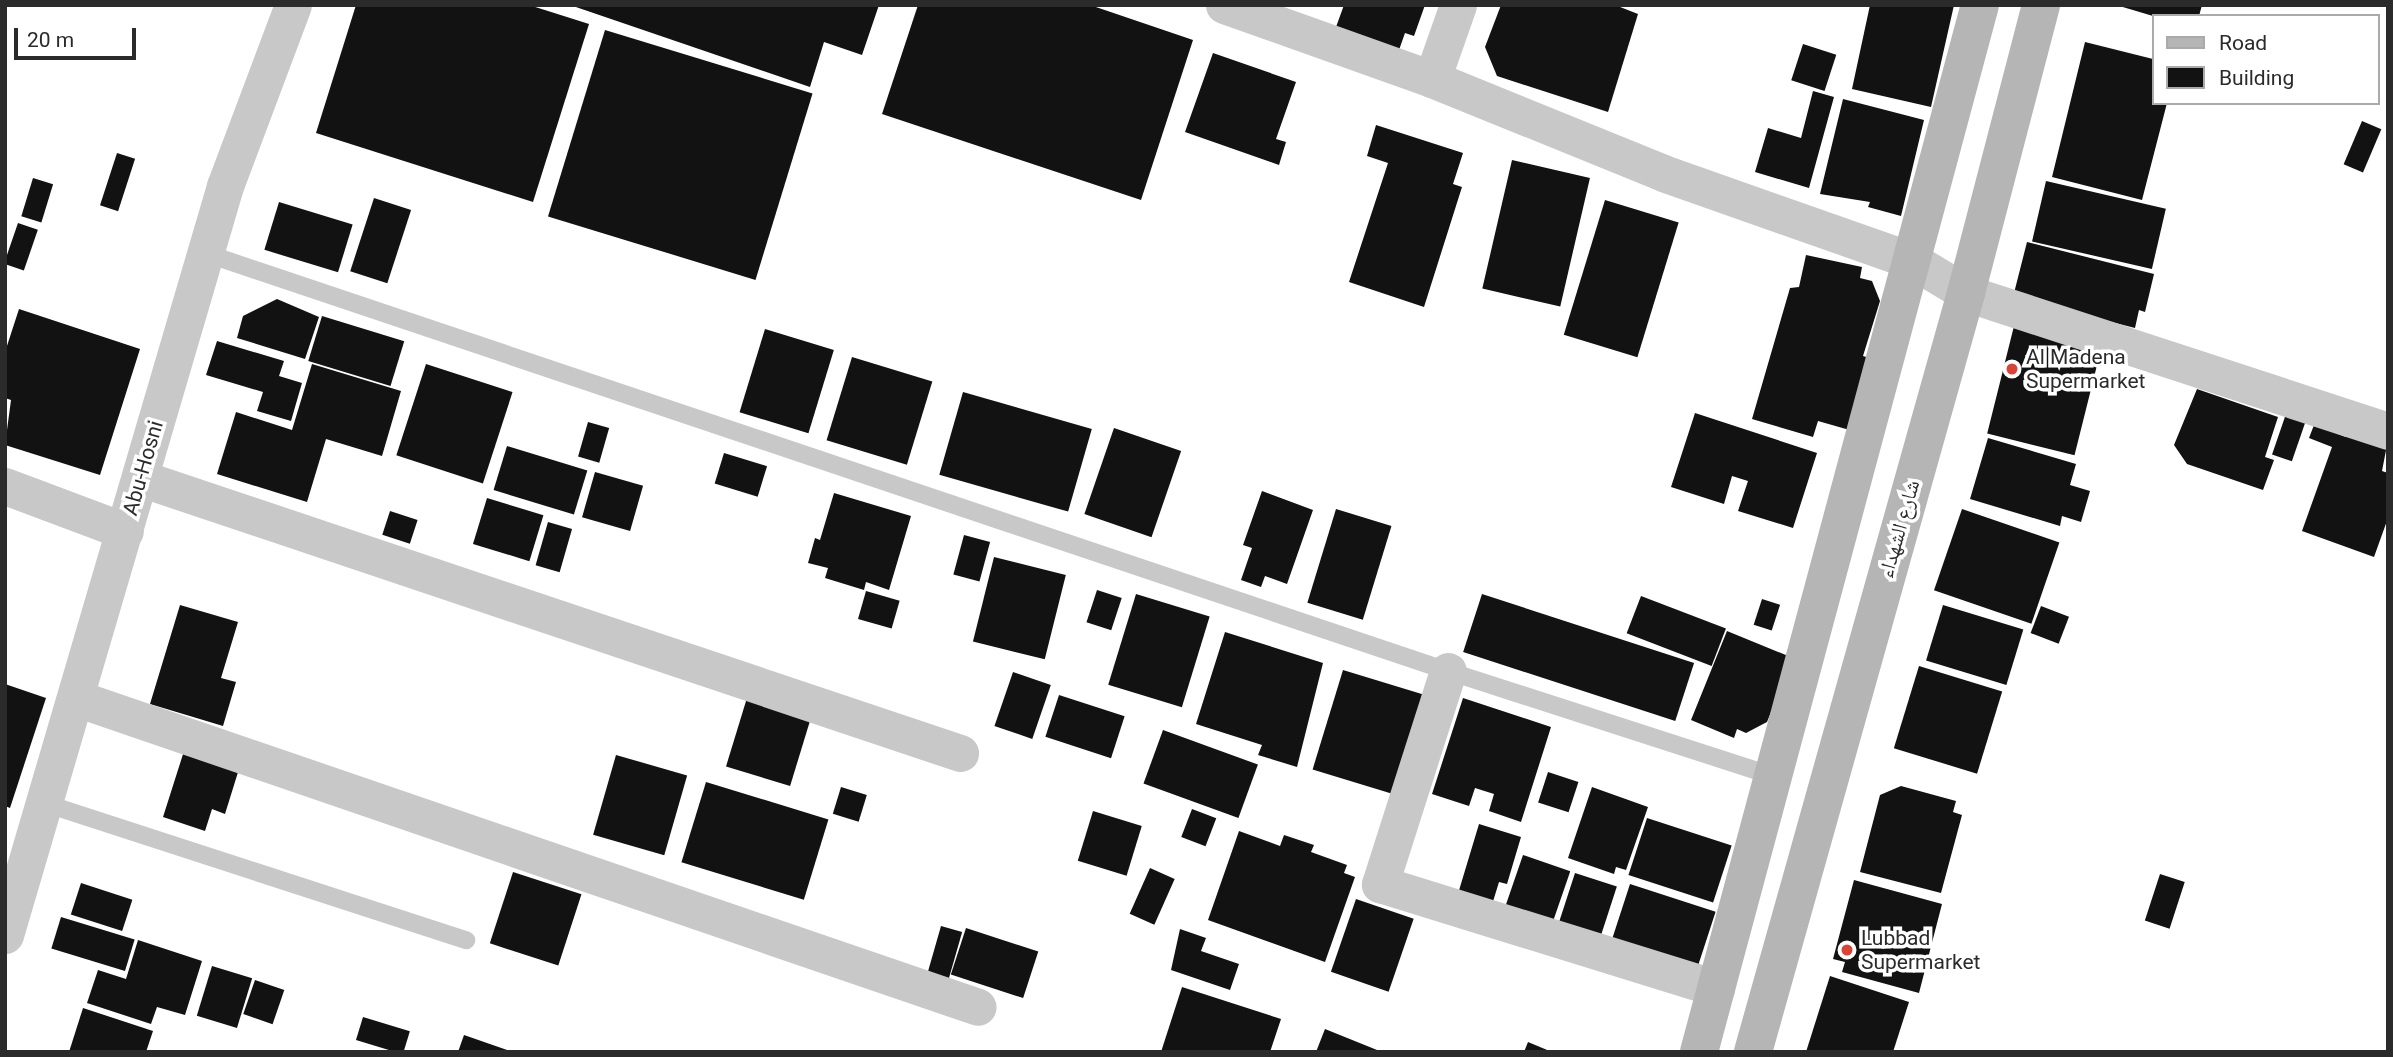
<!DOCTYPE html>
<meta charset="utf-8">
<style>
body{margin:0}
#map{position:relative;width:2393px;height:1057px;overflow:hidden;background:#fff;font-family:Roboto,"Noto Naskh Arabic",sans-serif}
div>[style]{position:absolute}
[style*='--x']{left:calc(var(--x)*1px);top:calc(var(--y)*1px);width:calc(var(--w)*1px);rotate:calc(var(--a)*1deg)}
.building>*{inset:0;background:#121212;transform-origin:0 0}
.lane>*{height:18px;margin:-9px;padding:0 9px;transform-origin:9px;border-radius:9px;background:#c8c8c8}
.street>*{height:37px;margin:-18.5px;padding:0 18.5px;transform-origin:18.5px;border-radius:18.5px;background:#c8c8c8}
.secondary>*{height:38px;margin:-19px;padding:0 19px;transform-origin:19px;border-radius:19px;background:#b5b5b5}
.dots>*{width:19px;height:19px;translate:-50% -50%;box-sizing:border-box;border:4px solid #fff;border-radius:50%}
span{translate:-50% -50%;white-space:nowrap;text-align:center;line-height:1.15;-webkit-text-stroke:7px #fff;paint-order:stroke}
.poi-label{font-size:21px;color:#2b2b2b}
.left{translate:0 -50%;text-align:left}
.street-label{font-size:21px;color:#2b2b2b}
.frame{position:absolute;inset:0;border:7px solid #2b2b2b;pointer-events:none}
.legend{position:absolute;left:2152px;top:14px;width:228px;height:91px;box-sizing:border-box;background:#fff;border:2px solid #aaa;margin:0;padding:9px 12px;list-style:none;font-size:21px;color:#2b2b2b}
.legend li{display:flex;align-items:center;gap:14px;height:35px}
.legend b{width:35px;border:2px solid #aaa}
.scale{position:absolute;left:14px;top:28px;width:122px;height:32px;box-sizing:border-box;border:4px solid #2b2b2b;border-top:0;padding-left:9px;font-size:21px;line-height:24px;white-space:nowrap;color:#2b2b2b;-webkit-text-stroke:5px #fff;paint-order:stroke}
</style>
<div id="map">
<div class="building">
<div style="clip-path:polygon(356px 5px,529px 5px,589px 24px,533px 202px,316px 133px)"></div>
<div style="clip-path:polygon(570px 5px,879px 5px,862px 55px,824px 42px,810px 87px)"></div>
<div style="clip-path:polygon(918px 5px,1090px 5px,1193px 40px,1141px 200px,882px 114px)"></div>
<div style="clip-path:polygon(1344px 5px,1425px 5px,1414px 36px,1405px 33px,1399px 50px,1336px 27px)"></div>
<div style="clip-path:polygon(1501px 5px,1615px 5px,1638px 14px,1608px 112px,1497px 76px,1485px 47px)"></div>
<div style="clip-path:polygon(1870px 5px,1954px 5px,1931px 107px,1852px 89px)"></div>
<div style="clip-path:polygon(2116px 5px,2202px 5px,2199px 16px,2153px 16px)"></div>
<div style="left:605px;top:30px;width:217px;height:195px;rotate:17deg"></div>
<div style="clip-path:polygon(2085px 42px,2153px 59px,2153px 103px,2167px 103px,2142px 200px,2052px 177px)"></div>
<div style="left:1803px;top:44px;width:35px;height:38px;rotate:18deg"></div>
<div style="clip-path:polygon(1213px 53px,1296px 82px,1276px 139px,1286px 142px,1279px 165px,1185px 132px)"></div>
<div style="clip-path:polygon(1813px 91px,1834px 97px,1809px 188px,1755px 172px,1768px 128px,1801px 138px)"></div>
<div style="clip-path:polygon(1843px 99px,1924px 120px,1901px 216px,1868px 207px,1870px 202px,1820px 194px)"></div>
<div style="left:2362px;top:121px;width:21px;height:47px;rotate:23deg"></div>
<div style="clip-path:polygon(1376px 125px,1463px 153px,1453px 184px,1462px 187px,1424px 307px,1349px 282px,1388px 163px,1367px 156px)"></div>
<div style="left:117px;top:153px;width:19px;height:55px;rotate:18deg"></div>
<div style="left:1512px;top:160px;width:80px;height:132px;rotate:13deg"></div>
<div style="left:33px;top:178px;width:21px;height:40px;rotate:17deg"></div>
<div style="left:2046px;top:181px;width:123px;height:62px;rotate:13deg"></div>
<div style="left:374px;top:198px;width:39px;height:77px;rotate:18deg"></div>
<div style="left:1605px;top:200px;width:77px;height:141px;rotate:17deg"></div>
<div style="left:279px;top:202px;width:77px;height:50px;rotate:17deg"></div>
<div style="left:18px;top:223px;width:21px;height:43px;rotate:19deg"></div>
<div style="clip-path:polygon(2027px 242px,2154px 274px,2145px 312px,2139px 310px,2135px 328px,2013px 297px)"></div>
<div style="clip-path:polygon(1806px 255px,1862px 267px,1860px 278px,1872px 281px,1880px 301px,1863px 356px,1873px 359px,1853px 431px,1818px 421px,1813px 437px,1752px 419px,1790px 288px,1799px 287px)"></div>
<div style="clip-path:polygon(277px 299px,319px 317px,305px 359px,237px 338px,243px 316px)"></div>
<div style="clip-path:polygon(19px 309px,140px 349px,100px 475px,5px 445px,11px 400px,5px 398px,5px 352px)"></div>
<div style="left:322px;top:316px;width:86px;height:47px;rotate:17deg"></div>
<div style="left:2016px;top:318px;width:90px;height:119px;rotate:14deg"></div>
<div style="left:765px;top:329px;width:72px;height:87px;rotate:17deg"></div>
<div style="clip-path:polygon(217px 341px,284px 361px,279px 376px,302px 383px,291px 421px,257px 411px,263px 392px,206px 375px)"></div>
<div style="left:852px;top:357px;width:84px;height:87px;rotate:17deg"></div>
<div style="clip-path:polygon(312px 364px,401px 391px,382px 456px,326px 439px,307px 502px,217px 474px,236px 412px,292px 430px)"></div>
<div style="left:426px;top:364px;width:91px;height:96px;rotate:18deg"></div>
<div style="clip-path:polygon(2197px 389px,2278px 417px,2265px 457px,2274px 460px,2263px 490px,2187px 464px,2174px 445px)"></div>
<div style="left:963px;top:392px;width:134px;height:86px;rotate:16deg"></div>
<div style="left:2287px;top:411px;width:21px;height:46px;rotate:19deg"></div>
<div style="clip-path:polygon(1695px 413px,1817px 453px,1793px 528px,1738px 511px,1748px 481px,1732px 476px,1724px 504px,1671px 487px)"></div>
<div style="left:588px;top:422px;width:22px;height:36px;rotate:16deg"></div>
<div style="clip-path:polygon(2314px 425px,2346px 437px,2348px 433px,2388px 440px,2382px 471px,2388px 473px,2388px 518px,2374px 557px,2302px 531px,2332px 447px,2309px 438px)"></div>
<div style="left:1114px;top:428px;width:71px;height:91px;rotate:19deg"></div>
<div style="clip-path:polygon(1988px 438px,2076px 464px,2070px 485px,2090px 491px,2081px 522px,2062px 516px,2060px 526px,1970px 499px)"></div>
<div style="left:507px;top:446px;width:84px;height:46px;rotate:17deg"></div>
<div style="left:724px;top:453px;width:45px;height:32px;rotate:17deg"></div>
<div style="left:595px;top:472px;width:50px;height:47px;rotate:16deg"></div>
<div style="clip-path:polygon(1262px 491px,1313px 510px,1287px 584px,1265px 576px,1261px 587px,1241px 580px,1252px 548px,1243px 545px)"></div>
<div style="clip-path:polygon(834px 493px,911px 516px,889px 590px,866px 582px,864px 590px,825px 578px,828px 568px,808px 563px,815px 538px,820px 540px)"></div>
<div style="left:487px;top:498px;width:59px;height:48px;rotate:17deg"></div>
<div style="left:1336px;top:509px;width:58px;height:98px;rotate:17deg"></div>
<div style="left:1962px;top:509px;width:103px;height:86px;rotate:19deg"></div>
<div style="left:390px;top:511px;width:29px;height:25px;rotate:18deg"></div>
<div style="left:548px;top:522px;width:25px;height:45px;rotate:16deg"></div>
<div style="left:964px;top:535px;width:27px;height:41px;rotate:15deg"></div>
<div style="left:994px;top:557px;width:74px;height:87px;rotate:14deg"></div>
<div style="left:1097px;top:590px;width:26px;height:34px;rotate:18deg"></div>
<div style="left:866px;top:591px;width:35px;height:29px;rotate:16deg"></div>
<div style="left:1136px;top:594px;width:77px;height:95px;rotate:17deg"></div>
<div style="left:1482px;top:594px;width:223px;height:61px;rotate:18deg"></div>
<div style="left:1641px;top:596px;width:91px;height:40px;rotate:21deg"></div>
<div style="left:1762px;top:599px;width:19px;height:27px;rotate:18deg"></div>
<div style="clip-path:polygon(180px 605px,238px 622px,221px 678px,236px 682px,223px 726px,150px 704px)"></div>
<div style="left:1943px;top:605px;width:84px;height:58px;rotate:17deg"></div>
<div style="left:2041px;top:606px;width:30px;height:29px;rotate:21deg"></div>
<div style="clip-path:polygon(1727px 631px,1793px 658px,1767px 722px,1746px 733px,1737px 729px,1734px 738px,1691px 720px)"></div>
<div style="clip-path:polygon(1225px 632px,1323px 663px,1297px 767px,1258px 755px,1262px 745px,1196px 724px)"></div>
<div style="left:1919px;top:666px;width:87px;height:86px;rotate:17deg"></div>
<div style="left:1343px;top:670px;width:90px;height:104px;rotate:17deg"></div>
<div style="left:1013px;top:672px;width:40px;height:57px;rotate:19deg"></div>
<div style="clip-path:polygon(5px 684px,46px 698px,10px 808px,5px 806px)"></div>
<div style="left:750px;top:688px;width:67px;height:82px;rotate:17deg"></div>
<div style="left:1059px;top:695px;width:69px;height:44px;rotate:18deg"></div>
<div style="clip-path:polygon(1463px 698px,1551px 727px,1521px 822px,1489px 811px,1494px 794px,1475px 788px,1469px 806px,1432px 794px)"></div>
<div style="left:1163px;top:730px;width:101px;height:57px;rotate:20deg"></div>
<div style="clip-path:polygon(184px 751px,239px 769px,225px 814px,212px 809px,205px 831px,163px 817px)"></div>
<div style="left:616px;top:755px;width:74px;height:83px;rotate:16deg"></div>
<div style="left:1548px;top:772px;width:32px;height:32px;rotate:18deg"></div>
<div style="left:706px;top:782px;width:128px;height:84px;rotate:17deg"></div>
<div style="clip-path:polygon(1901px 786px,1956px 801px,1953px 812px,1962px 815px,1941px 893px,1860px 872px,1880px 795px)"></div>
<div style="left:841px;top:787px;width:27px;height:28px;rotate:17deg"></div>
<div style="clip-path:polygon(1592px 787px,1648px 807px,1626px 870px,1616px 867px,1614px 874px,1568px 858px)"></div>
<div style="left:1192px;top:809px;width:26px;height:30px;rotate:21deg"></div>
<div style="left:1093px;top:811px;width:51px;height:52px;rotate:17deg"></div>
<div style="left:1647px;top:818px;width:89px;height:60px;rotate:18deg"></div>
<div style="clip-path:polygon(1479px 824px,1521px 837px,1507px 884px,1499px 882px,1491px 908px,1457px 897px)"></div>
<div style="clip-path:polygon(1239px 831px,1280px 846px,1284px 835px,1314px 845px,1311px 852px,1347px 865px,1344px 873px,1355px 877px,1325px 962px,1208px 920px)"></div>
<div style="left:1523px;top:855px;width:50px;height:55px;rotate:19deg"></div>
<div style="left:1150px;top:868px;width:27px;height:50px;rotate:24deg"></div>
<div style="left:513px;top:872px;width:72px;height:75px;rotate:18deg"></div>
<div style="left:1575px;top:873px;width:44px;height:52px;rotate:18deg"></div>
<div style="left:2160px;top:874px;width:26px;height:49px;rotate:18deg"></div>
<div style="clip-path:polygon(1854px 880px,1942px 904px,1919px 993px,1842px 972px,1845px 962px,1833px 959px)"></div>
<div style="left:81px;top:883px;width:54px;height:33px;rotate:18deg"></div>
<div style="left:1630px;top:884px;width:90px;height:61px;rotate:18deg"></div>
<div style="left:1356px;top:899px;width:61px;height:77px;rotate:19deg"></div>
<div style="left:61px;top:917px;width:77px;height:33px;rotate:17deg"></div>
<div style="left:941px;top:926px;width:22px;height:48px;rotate:16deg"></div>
<div style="left:966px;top:928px;width:76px;height:49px;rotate:18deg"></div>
<div style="clip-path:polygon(1180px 929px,1206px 938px,1201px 951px,1239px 964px,1230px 990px,1171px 970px)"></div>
<div style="clip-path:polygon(138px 940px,202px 961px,185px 1015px,157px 1007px,151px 1024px,87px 1003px,98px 970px,126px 979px)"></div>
<div style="left:212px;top:966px;width:42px;height:52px;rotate:17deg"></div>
<div style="clip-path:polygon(1830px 976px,1909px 1002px,1893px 1052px,1806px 1052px)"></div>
<div style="left:255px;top:980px;width:31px;height:36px;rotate:19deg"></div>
<div style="clip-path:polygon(1182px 987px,1281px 1019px,1270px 1052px,1161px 1052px)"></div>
<div style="clip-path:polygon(83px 1008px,153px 1031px,146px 1052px,69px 1052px)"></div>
<div style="left:363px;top:1017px;width:49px;height:24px;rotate:17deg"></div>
<div style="clip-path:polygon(1325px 1029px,1382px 1052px,1316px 1052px)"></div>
<div style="clip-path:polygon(464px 1035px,510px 1051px,510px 1052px,458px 1052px)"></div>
<div style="clip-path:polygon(1528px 1042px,1552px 1052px,1524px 1052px)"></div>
</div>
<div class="lane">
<div style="--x:205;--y:253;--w:1311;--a:18.59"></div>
<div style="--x:1448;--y:671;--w:342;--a:17.9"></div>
<div style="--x:44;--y:803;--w:444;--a:18"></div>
</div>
<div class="street">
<div style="--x:1224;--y:5;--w:221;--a:19.6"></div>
<div style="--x:1432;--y:79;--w:249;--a:22.1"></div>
<div style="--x:1663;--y:173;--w:265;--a:19.4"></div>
<div style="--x:1913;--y:261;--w:62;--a:31.1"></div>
<div style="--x:1966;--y:293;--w:444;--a:18.1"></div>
<div style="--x:1432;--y:79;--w:78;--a:-70.6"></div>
<div style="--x:140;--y:478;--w:865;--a:18.54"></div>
<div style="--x:5;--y:486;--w:128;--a:20.6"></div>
<div style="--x:1448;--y:671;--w:224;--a:107.7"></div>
<div style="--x:1380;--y:884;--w:352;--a:17.2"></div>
<div style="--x:76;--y:698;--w:953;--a:18.91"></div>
<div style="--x:5;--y:935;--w:781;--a:-73.63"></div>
<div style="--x:225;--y:186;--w:193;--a:-69.4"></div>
</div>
<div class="secondary">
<div style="--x:1699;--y:1052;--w:1084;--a:-74.98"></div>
<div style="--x:1753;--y:1052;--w:788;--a:-74.32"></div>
<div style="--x:1966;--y:293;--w:298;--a:-75.4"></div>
</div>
<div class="dots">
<div style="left:2012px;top:369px;background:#da4336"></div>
<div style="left:1847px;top:950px;background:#da4336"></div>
</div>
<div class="poi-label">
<span class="left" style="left:2026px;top:369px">Al Madena<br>Supermarket</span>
<span class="left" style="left:1861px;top:950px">Lubbad<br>Supermarket</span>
</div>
<div class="street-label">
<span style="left:143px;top:468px;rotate:-74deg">Abu-Hosni</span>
<span style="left:1899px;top:529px;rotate:-74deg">شارع الشهداء</span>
</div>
<div class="frame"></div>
<ul class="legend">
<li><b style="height:9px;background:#b5b5b5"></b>Road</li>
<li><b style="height:19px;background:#121212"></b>Building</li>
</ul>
<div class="scale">20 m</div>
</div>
